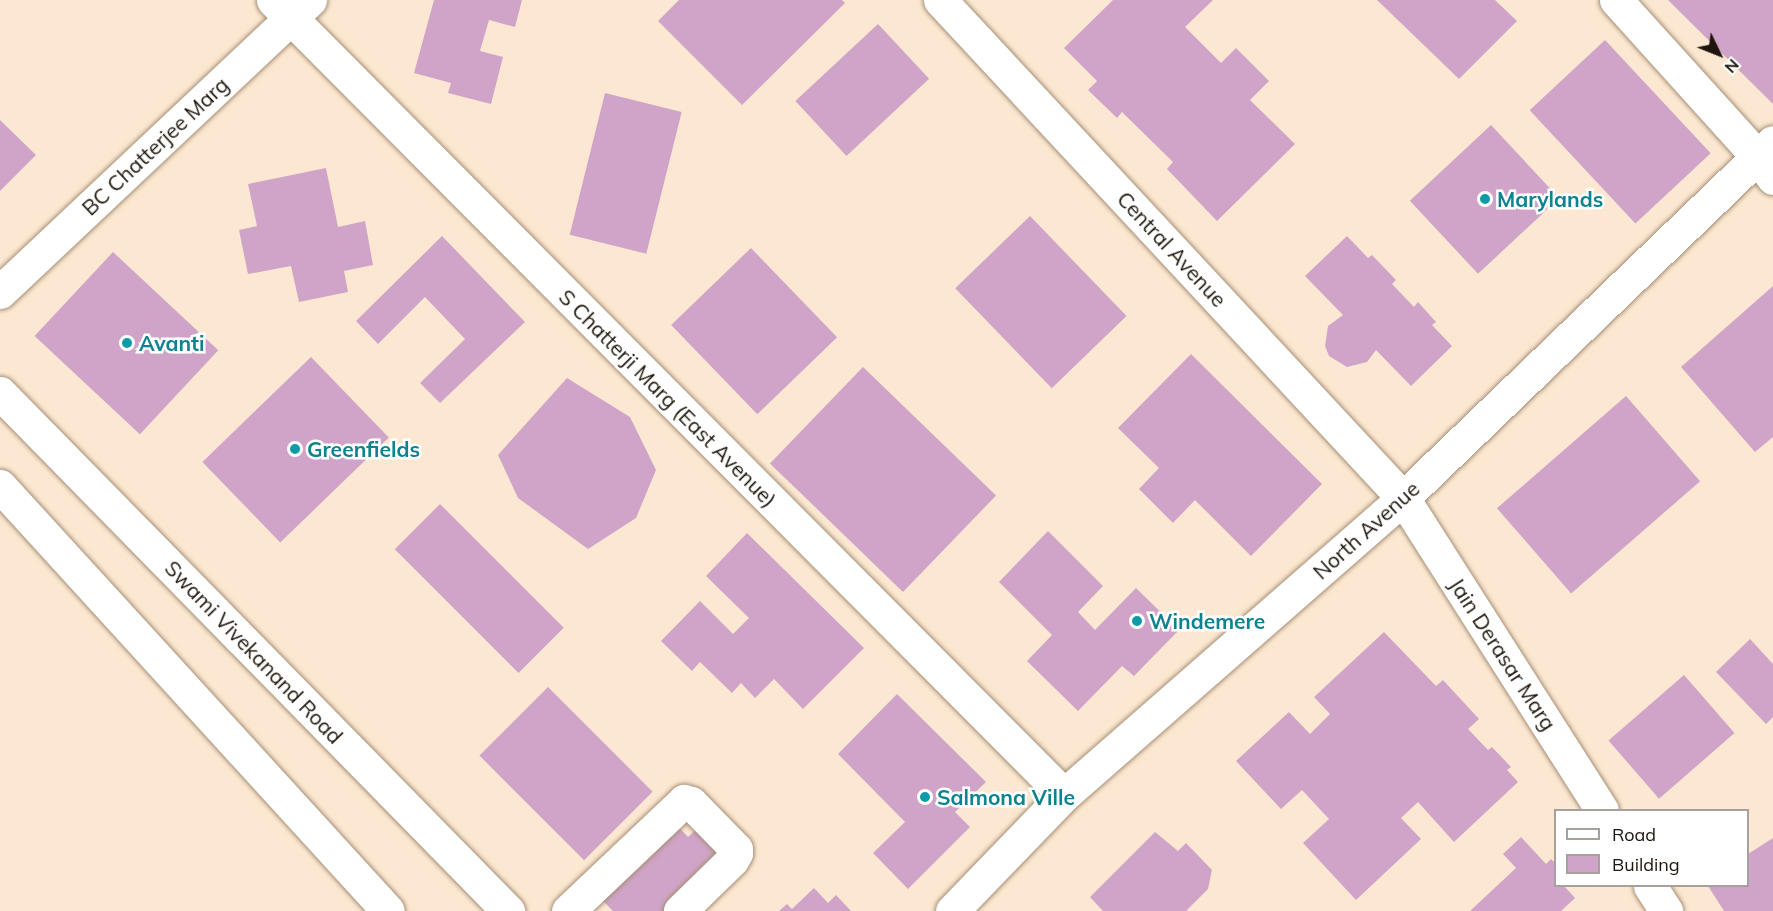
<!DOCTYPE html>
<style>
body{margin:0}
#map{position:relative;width:1773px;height:911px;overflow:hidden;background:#fce8d2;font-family:Mulish,sans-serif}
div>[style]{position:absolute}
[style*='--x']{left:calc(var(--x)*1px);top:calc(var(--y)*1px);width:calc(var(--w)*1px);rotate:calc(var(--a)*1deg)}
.building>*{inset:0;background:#d0a4c8;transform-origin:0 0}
.roads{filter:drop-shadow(0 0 2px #a68f76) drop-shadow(0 0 2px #a68f76)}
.street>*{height:33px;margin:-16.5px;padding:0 16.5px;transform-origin:16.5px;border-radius:16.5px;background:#fff}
.secondary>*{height:33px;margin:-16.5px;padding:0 16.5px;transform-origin:16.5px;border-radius:16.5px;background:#fff}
.primary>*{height:33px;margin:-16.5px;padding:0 16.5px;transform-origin:16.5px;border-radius:16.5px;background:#fff}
.dots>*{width:16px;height:16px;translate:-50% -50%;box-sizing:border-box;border:3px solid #fff;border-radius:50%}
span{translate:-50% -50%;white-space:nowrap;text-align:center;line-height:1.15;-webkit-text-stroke:5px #fff;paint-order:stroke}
.street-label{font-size:21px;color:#1e160c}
.culture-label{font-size:21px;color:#0d838f;font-weight:700}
.left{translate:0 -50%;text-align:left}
.legend{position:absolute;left:1554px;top:809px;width:195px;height:78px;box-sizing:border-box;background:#fff;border:2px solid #a5a29e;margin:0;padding:8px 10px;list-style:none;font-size:18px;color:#1e160c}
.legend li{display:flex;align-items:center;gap:12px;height:30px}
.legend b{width:30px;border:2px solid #a5a29e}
.north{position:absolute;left:1689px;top:24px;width:60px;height:60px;-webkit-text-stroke:4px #fff;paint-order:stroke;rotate:133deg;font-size:16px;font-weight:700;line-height:24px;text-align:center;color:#1e160c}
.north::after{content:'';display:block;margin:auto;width:21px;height:27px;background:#1e160c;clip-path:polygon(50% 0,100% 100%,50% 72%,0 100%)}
</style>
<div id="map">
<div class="building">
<div style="clip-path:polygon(434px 0,522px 0,515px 27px,489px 20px,480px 51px,503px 57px,491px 104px,448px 93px,451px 83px,414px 73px)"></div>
<div style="clip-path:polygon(679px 0,842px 0,845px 3px,742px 105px,658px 21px)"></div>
<div style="clip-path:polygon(1113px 0,1213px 0,1185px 27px,1221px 63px,1236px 48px,1269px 81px,1250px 100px,1295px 144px,1217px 221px,1167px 169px,1173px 162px,1122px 112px,1117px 118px,1088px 90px,1097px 81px,1064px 48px)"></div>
<div style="clip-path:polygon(1377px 0,1495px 0,1517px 21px,1459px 79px)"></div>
<div style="clip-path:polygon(1668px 0,1773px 0,1773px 104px)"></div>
<div style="left:878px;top:24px;width:75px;height:113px;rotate:47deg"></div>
<div style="left:1605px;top:40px;width:155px;height:103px;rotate:47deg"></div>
<div style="left:605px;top:93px;width:79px;height:146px;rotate:14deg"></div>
<div style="clip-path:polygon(0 120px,36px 155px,0 191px)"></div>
<div style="left:1491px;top:125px;width:100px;height:111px;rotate:47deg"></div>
<div style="clip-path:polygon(326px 168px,338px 227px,365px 221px,373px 265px,344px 271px,348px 292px,299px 302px,291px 266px,248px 274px,239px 230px,257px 226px,248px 184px)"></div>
<div style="left:1030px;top:216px;width:139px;height:104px;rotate:46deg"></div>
<div style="clip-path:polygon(442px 236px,525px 322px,440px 403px,420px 383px,465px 339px,425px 297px,378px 344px,356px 321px)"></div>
<div style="clip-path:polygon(1347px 236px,1368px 258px,1372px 255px,1396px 280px,1392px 284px,1414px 307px,1418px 302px,1436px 322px,1432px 325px,1452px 346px,1411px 386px,1376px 350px,1367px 362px,1347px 367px,1329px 356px,1325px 346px,1328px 326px,1343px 315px,1305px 276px)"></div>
<div style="left:751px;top:248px;width:124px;height:111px;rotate:46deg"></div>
<div style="left:113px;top:252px;width:144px;height:115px;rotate:43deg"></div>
<div style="clip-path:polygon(1773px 286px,1773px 437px,1755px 452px,1681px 367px)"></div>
<div style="clip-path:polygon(1191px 354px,1322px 484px,1251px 556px,1195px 500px,1173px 523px,1139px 489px,1159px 468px,1118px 428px)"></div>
<div style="left:311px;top:357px;width:112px;height:151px;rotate:46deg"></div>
<div style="left:863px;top:367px;width:185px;height:134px;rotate:44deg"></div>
<div style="clip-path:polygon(567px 378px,630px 417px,656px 470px,636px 518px,588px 549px,518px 498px,498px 455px)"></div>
<div style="left:1626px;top:396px;width:113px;height:171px;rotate:49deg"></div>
<div style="left:440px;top:504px;width:175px;height:64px;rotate:45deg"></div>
<div style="clip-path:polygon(1048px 531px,1103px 586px,1078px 612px,1095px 630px,1136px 588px,1179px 630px,1134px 676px,1122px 666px,1078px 711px,1027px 661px,1052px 635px,999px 582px)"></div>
<div style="clip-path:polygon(747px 533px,864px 648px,803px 709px,774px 679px,755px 698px,741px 683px,732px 693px,700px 662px,692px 671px,661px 641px,700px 601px,733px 634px,749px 618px,706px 576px)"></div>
<div style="clip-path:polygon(1384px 632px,1436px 686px,1443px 680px,1479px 719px,1468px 729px,1488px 750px,1492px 747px,1511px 767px,1507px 770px,1518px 782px,1454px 842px,1418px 802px,1401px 818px,1421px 839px,1356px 900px,1303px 843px,1329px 819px,1302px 790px,1281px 809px,1236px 761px,1289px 712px,1310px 734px,1330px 714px,1314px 697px)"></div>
<div style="clip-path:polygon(1750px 639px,1773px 664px,1773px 717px,1766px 724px,1716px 672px)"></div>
<div style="left:1684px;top:675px;width:77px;height:100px;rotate:49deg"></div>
<div style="left:548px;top:687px;width:148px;height:97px;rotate:45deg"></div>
<div style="clip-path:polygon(897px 694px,986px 782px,955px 812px,970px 827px,908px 889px,873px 853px,905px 822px,838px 754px)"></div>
<div style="clip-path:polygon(673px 821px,688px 837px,701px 825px,728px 853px,668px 911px,613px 911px,595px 893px)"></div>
<div style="clip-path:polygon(1155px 832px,1178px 851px,1186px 843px,1212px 870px,1208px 889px,1186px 911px,1103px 911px,1090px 897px)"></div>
<div style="clip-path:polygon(1521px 837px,1546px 864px,1551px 859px,1556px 864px,1556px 886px,1564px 886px,1575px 898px,1561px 911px,1470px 911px,1516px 868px,1503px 854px)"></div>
<div style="clip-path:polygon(1773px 838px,1773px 911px,1724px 911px,1708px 886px,1748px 886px,1748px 854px)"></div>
<div style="clip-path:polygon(814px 888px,828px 903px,836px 895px,851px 911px,779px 911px,787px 904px,792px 909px)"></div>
</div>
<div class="roads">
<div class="street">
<div style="--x:273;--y:0;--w:1121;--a:45.14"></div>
<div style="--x:940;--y:0;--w:680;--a:47.09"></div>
<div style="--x:1403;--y:498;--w:370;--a:57.5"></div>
<div style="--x:1616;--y:0;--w:210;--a:47.9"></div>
<div style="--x:1757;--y:156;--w:27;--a:54"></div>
<div style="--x:0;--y:292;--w:426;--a:-43.3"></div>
<div style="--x:1650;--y:886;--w:30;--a:57"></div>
<div style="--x:568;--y:911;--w:160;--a:-43.5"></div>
<div style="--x:684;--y:801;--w:7;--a:16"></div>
<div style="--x:691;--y:803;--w:64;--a:45.6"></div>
<div style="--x:736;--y:849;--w:4;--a:90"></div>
<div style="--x:736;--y:853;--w:8;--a:120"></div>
<div style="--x:732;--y:860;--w:73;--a:135.6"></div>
</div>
<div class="secondary">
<div style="--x:952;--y:911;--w:161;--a:-46"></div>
<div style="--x:1064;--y:795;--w:451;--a:-41.2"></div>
<div style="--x:1403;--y:498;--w:513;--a:-43.9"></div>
</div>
<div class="primary">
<div style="--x:0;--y:393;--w:726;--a:45.56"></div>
<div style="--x:0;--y:486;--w:575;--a:47.61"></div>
</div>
</div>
<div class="dots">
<div style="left:1485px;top:199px;background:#0f9aa8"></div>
<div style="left:127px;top:343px;background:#0f9aa8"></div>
<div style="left:295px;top:449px;background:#0f9aa8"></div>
<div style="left:1137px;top:621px;background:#0f9aa8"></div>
<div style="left:925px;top:797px;background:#0f9aa8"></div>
</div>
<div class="street-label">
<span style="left:155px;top:146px;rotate:-43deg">BC Chatterjee Marg</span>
<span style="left:1172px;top:249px;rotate:47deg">Central Avenue</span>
<span style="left:668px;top:398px;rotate:45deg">S Chatterji Marg (East Avenue)</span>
<span style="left:1366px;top:530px;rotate:-42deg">North Avenue</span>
<span style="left:254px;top:652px;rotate:46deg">Swami Vivekanand Road</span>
<span style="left:1503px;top:654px;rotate:57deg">Jain Derasar Marg</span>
</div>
<div class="culture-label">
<span class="left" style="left:1497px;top:199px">Marylands</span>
<span class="left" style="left:139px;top:343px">Avanti</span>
<span class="left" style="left:307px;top:449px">Greenfields</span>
<span class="left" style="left:1149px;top:621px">Windemere</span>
<span class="left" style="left:937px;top:797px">Salmona Ville</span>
</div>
<ul class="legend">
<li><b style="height:8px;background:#fff"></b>Road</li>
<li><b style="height:16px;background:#d0a4c8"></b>Building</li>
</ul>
<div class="north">N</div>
</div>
